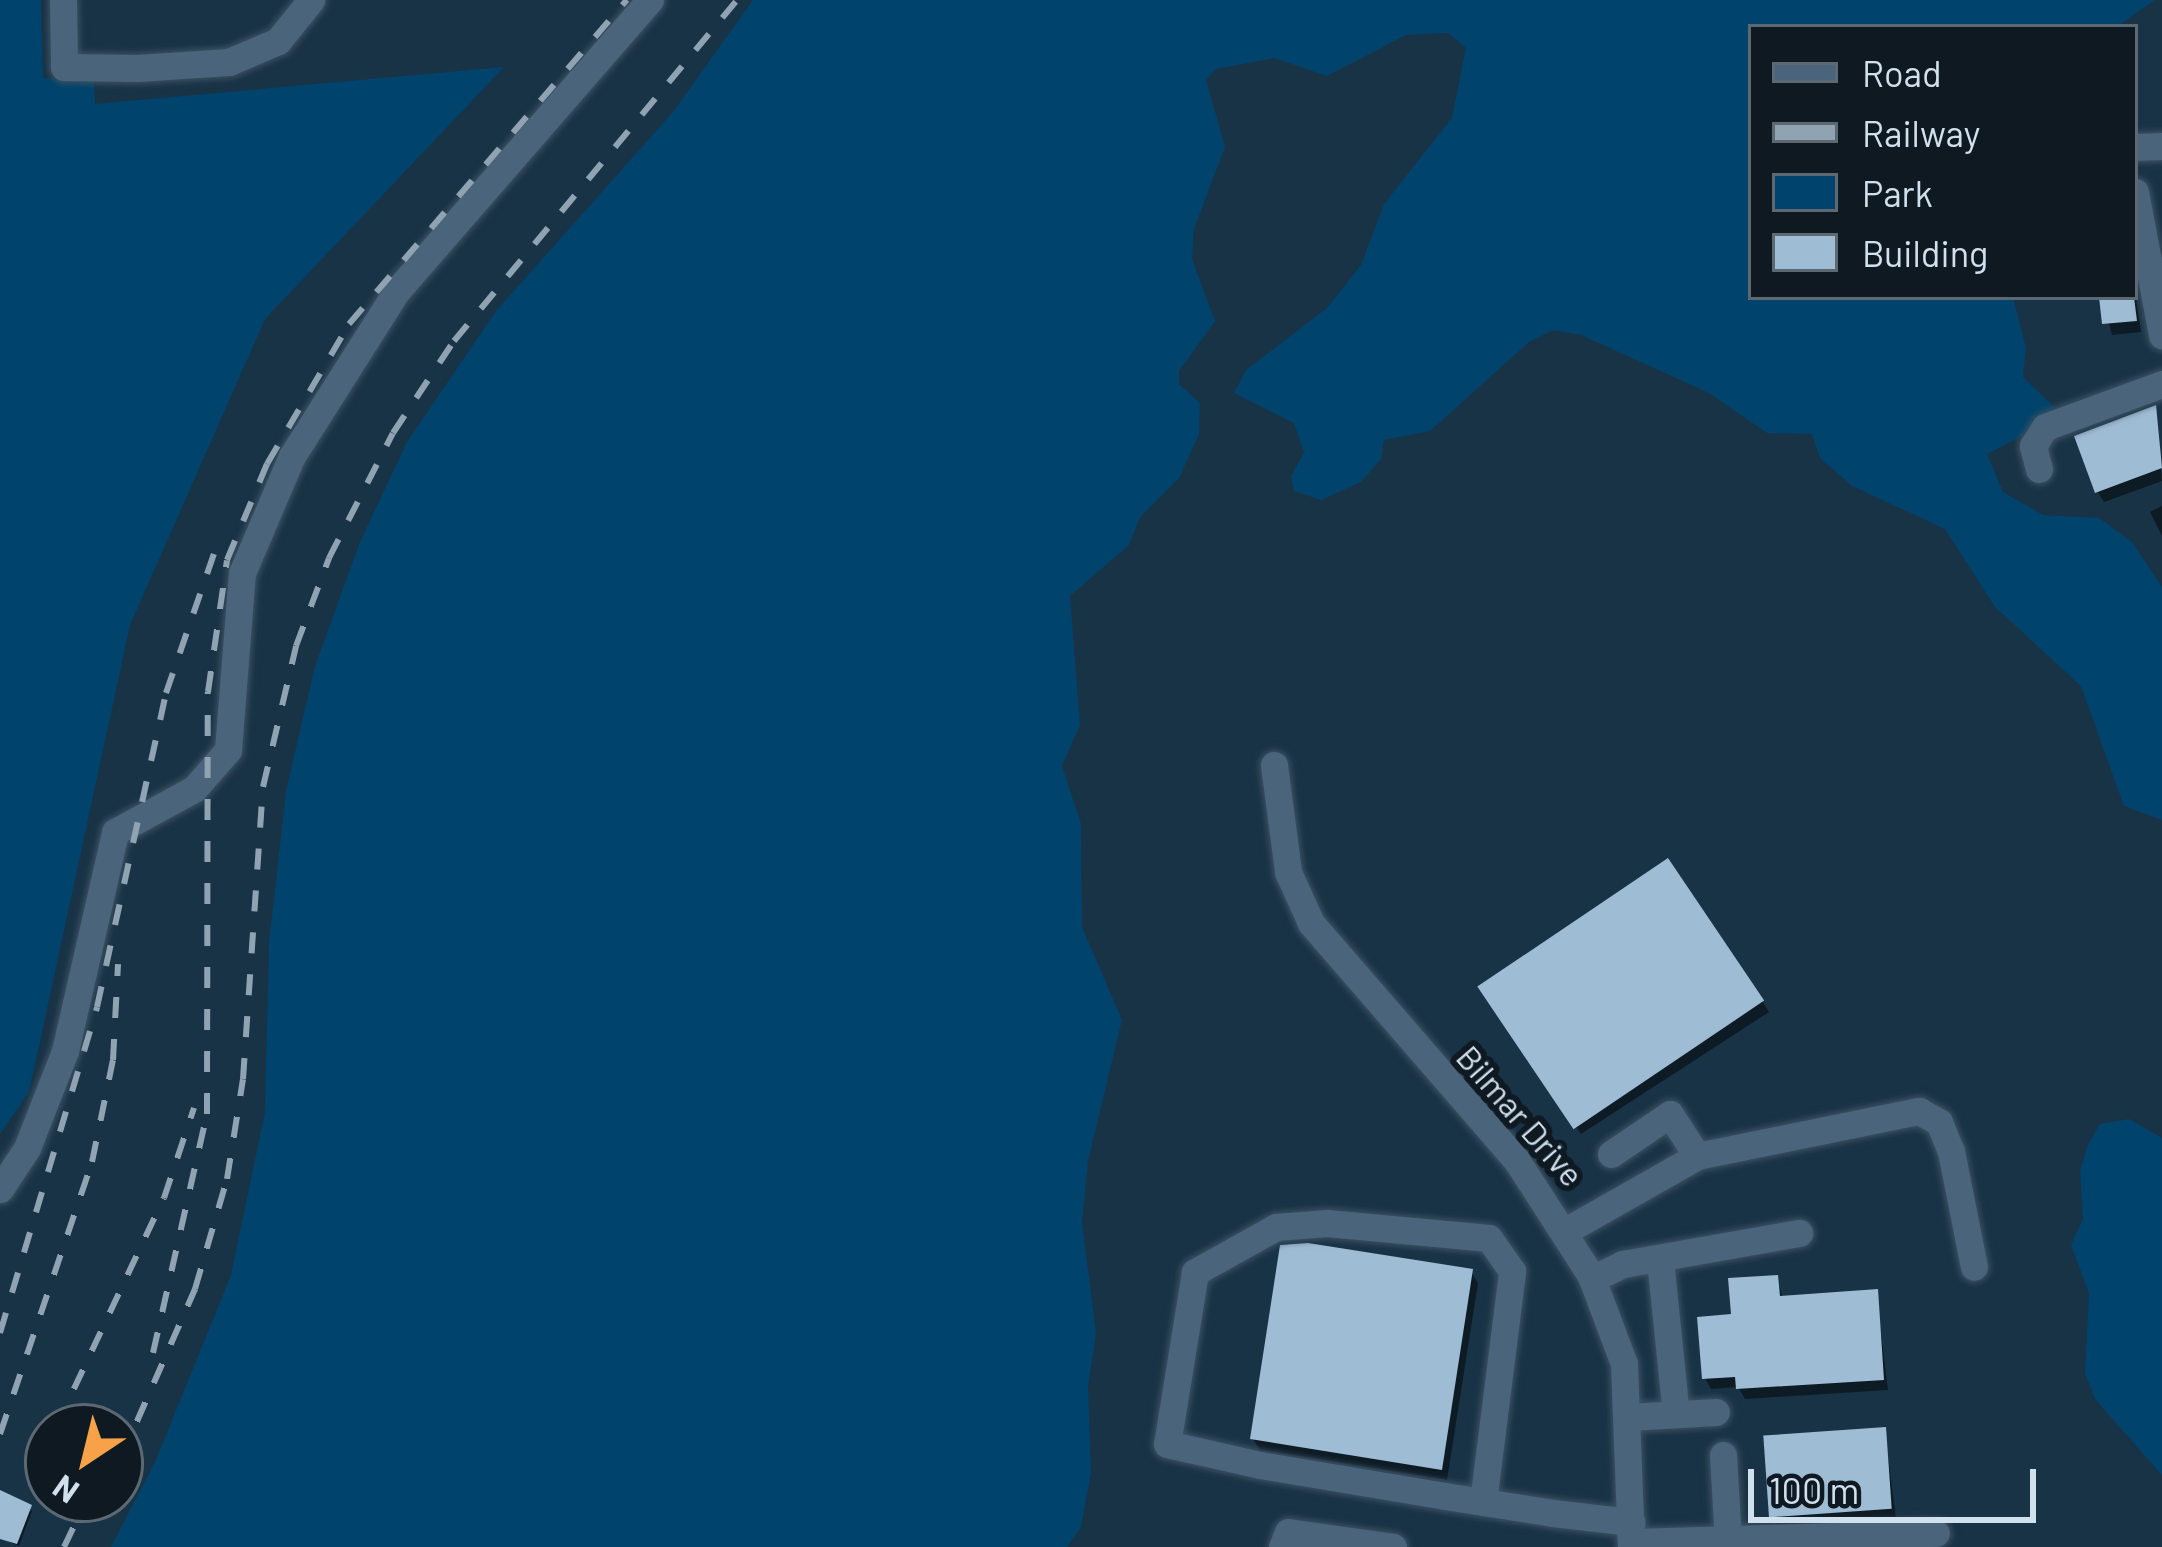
<!DOCTYPE html>
<style>
body{margin:0}
#map{position:relative;width:2162px;height:1547px;overflow:hidden;background:#193346;font-family:Barlow,sans-serif}
div>[style]{position:absolute}
[style*='--x']{left:calc(var(--x)*1px);top:calc(var(--y)*1px);width:calc(var(--w)*1px);rotate:calc(var(--a)*1deg)}
.green>*{inset:0;background:#00436c}
.shadow>*{inset:0;background:#0007}
.building>*{inset:0;background:#9fbcd5;transform-origin:0 0}
.roads{filter:drop-shadow(0 0 3px #3c5162) drop-shadow(0 0 3px #3c5162)}
.minor>*{height:27px;margin:-13.5px;padding:0 13.5px;transform-origin:13.5px;border-radius:13.5px;background:#4a657b}
.rail>*{height:6px;margin-top:-3px;transform-origin:0;background:repeating-linear-gradient(90deg,#90a3b2 0 21px,transparent 0 42px)}
span{translate:-50% -50%;white-space:nowrap;text-align:center;line-height:1.15;-webkit-text-stroke:12px #0e1922;paint-order:stroke}
.street-label{font-size:33px;color:#d1e0ed}
.legend{position:absolute;left:1748px;top:24px;width:390px;height:276px;box-sizing:border-box;background:#0e1922;border:3px solid #5c6973;margin:0;padding:15px 21px;list-style:none;font-size:36px;color:#d1e0ed}
.legend li{display:flex;align-items:center;gap:24px;height:60px}
.legend b{width:60px;border:3px solid #5c6973}
.north{position:absolute;left:24px;top:1403px;width:120px;height:120px;box-sizing:border-box;background:#0e1922;border:3px solid #5c6973;border-radius:50%;rotate:215deg;font-size:33px;font-weight:700;line-height:48px;text-align:center;color:#d1e0ed}
.north::after{content:'';display:block;margin:auto;width:42px;height:54px;background:#f7a149;clip-path:polygon(50% 0,100% 100%,50% 72%,0 100%)}
.scale{position:absolute;left:1748px;top:1469px;width:288px;height:54px;box-sizing:border-box;border:6px solid #d1e0ed;border-top:0;padding-left:15px;font-size:36px;line-height:42px;white-space:nowrap;color:#d1e0ed;-webkit-text-stroke:9px #0e1922;paint-order:stroke}
</style>
<div id="map">
<div class="green">
<div style="clip-path:polygon(0 0,41px 0,43px 78px,94px 78px,95px 104px,504px 67px,265px 319px,130px 625px,29px 1092px,0 1134px)"></div>
<div style="clip-path:polygon(753px 0,2155px 0,2116px 27px,1751px 27px,1751px 297px,2013px 297px,2026px 348px,2023px 377px,2054px 407px,2036px 429px,1987px 454px,2003px 492px,2043px 515px,2099px 518px,2132px 542px,2162px 587px,2162px 820px,2124px 806px,2081px 686px,1995px 607px,1945px 529px,1852px 486px,1820px 458px,1812px 434px,1767px 433px,1709px 393px,1581px 335px,1553px 330px,1529px 342px,1430px 431px,1384px 440px,1381px 459px,1361px 482px,1321px 500px,1294px 491px,1291px 477px,1304px 452px,1294px 423px,1234px 393px,1246px 370px,1327px 308px,1361px 265px,1384px 204px,1452px 118px,1466px 48px,1448px 33px,1406px 35px,1327px 76px,1274px 58px,1216px 69px,1206px 80px,1225px 147px,1194px 229px,1192px 259px,1215px 321px,1179px 371px,1179px 384px,1200px 403px,1199px 434px,1179px 478px,1140px 517px,1129px 545px,1070px 596px,1080px 725px,1062px 766px,1081px 824px,1082px 927px,1122px 1020px,1088px 1161px,1082px 1223px,1096px 1333px,1088px 1387px,1091px 1473px,1081px 1527px,1067px 1547px,111px 1547px,156px 1460px,231px 1275px,265px 1112px,269px 943px,286px 791px,315px 666px,360px 542px,407px 442px,496px 311px,673px 112px)"></div>
<div style="clip-path:polygon(2129px 1119px,2162px 1138px,2162px 1475px,2095px 1399px,2085px 1373px,2089px 1293px,2071px 1245px,2083px 1219px,2080px 1170px,2088px 1145px,2100px 1124px)"></div>
</div>
<div class="shadow">
<div style="clip-path:polygon(2135px 291px,2141px 332px,2112px 335px,2102px 297px)"></div>
<div style="clip-path:polygon(2155px 409px,2162px 481px,2104px 502px,2097px 491px)"></div>
<div style="clip-path:polygon(2162px 506px,2162px 536px,2150px 512px)"></div>
<div style="clip-path:polygon(1488px 1000px,1762px 1001px,1769px 1012px,1581px 1134px)"></div>
<div style="clip-path:polygon(1471px 1272px,1478px 1283px,1447px 1480px,1260px 1450px,1253px 1439px)"></div>
<div style="clip-path:polygon(1777px 1278px,1783px 1299px,1876px 1292px,1888px 1390px,1745px 1399px,1738px 1387px,1711px 1389px,1705px 1378px,1734px 1317px)"></div>
<div style="clip-path:polygon(1885px 1431px,1896px 1519px,1778px 1527px,1772px 1515px)"></div>
<div style="clip-path:polygon(0 1494px,32px 1511px,19px 1546px,0 1538px)"></div>
</div>
<div class="building">
<div style="clip-path:polygon(2099px 297px,2134px 297px,2137px 321px,2102px 324px)"></div>
<div style="clip-path:polygon(2156px 405px,2162px 468px,2095px 493px,2074px 436px)"></div>
<div style="left:1668px;top:858px;width:172px;height:230px;rotate:56deg"></div>
<div style="clip-path:polygon(1308px 1243px,1473px 1269px,1442px 1470px,1250px 1439px,1280px 1245px)"></div>
<div style="clip-path:polygon(1778px 1275px,1780px 1296px,1878px 1289px,1884px 1380px,1736px 1389px,1735px 1377px,1702px 1379px,1697px 1317px,1731px 1314px,1728px 1278px)"></div>
<div style="left:1886px;top:1427px;width:82px;height:123px;rotate:86deg"></div>
<div style="clip-path:polygon(0 1490px,32px 1505px,17px 1544px,0 1539px)"></div>
</div>
<div class="roads">
<div class="minor">
<div style="--x:63;--y:0;--w:67;--a:89.1"></div>
<div style="--x:64;--y:67;--w:73;--a:0.8"></div>
<div style="--x:137;--y:68;--w:92;--a:-3.7"></div>
<div style="--x:229;--y:62;--w:53;--a:-23.2"></div>
<div style="--x:278;--y:41;--w:53;--a:-51.2"></div>
<div style="--x:2135;--y:147;--w:27;--a:-2"></div>
<div style="--x:2135;--y:192;--w:146;--a:79.3"></div>
<div style="--x:2039;--y:469;--w:24;--a:-105"></div>
<div style="--x:2033;--y:446;--w:22;--a:-58"></div>
<div style="--x:2045;--y:427;--w:125;--a:-20.2"></div>
<div style="--x:1274;--y:765;--w:108;--a:82.5"></div>
<div style="--x:1288;--y:872;--w:56;--a:65.7"></div>
<div style="--x:1311;--y:923;--w:315;--a:49.1"></div>
<div style="--x:1517;--y:1161;--w:137;--a:57.2"></div>
<div style="--x:1591;--y:1276;--w:94;--a:69.4"></div>
<div style="--x:1624;--y:1364;--w:183;--a:87.8"></div>
<div style="--x:1611;--y:1154;--w:71;--a:-34.1"></div>
<div style="--x:1670;--y:1114;--w:50;--a:57.3"></div>
<div style="--x:0;--y:1189;--w:49;--a:-56.6"></div>
<div style="--x:27;--y:1148;--w:104;--a:-68.6"></div>
<div style="--x:65;--y:1051;--w:225;--a:-77.1"></div>
<div style="--x:115;--y:832;--w:90;--a:-28.6"></div>
<div style="--x:194;--y:789;--w:52;--a:-48.9"></div>
<div style="--x:228;--y:750;--w:178;--a:-85.5"></div>
<div style="--x:242;--y:573;--w:127;--a:-66.9"></div>
<div style="--x:292;--y:456;--w:194;--a:-57.6"></div>
<div style="--x:396;--y:292;--w:387;--a:-49"></div>
<div style="--x:1567;--y:1230;--w:150;--a:-29.6"></div>
<div style="--x:1697;--y:1156;--w:227;--a:-11.5"></div>
<div style="--x:1919;--y:1111;--w:23;--a:29"></div>
<div style="--x:1939;--y:1122;--w:31;--a:68"></div>
<div style="--x:1951;--y:1151;--w:118;--a:78.8"></div>
<div style="--x:1660;--y:1260;--w:155;--a:84.1"></div>
<div style="--x:1592;--y:1279;--w:34;--a:-26"></div>
<div style="--x:1623;--y:1264;--w:179;--a:-10"></div>
<div style="--x:1628;--y:1417;--w:88;--a:-3.3"></div>
<div style="--x:1723;--y:1455;--w:86;--a:86.7"></div>
<div style="--x:1483;--y:1502;--w:233;--a:-82.8"></div>
<div style="--x:1512;--y:1271;--w:40;--a:-124.9"></div>
<div style="--x:1489;--y:1238;--w:163;--a:-174.7"></div>
<div style="--x:1327;--y:1223;--w:51;--a:175.5"></div>
<div style="--x:1276;--y:1227;--w:93;--a:150.9"></div>
<div style="--x:1195;--y:1272;--w:174;--a:99.2"></div>
<div style="--x:1167;--y:1444;--w:95;--a:12.7"></div>
<div style="--x:1260;--y:1465;--w:188;--a:9.5"></div>
<div style="--x:1445;--y:1496;--w:109;--a:8.9"></div>
<div style="--x:1553;--y:1513;--w:79;--a:6.6"></div>
<div style="--x:1631;--y:1542;--w:305;--a:-1.7"></div>
<div style="--x:1282;--y:1547;--w:16;--a:-68"></div>
<div style="--x:1288;--y:1532;--w:106;--a:8.1"></div>
</div>
</div>
<div class="rail">
<div style="--x:0;--y:1333;--w:340;--a:-73.4"></div>
<div style="--x:97;--y:1007;--w:321;--a:-77.6"></div>
<div style="--x:166;--y:693;--w:160;--a:-71"></div>
<div style="--x:153;--y:1353;--w:245;--a:-77.3"></div>
<div style="--x:207;--y:1114;--w:422;--a:-89.9"></div>
<div style="--x:208;--y:692;--w:133;--a:-81.8"></div>
<div style="--x:227;--y:560;--w:104;--a:-67.4"></div>
<div style="--x:267;--y:464;--w:162;--a:-59.6"></div>
<div style="--x:349;--y:324;--w:427;--a:-49.4"></div>
<div style="--x:56;--y:1427;--w:253;--a:-64.8"></div>
<div style="--x:164;--y:1198;--w:95;--a:-71.6"></div>
<div style="--x:0;--y:1434;--w:287;--a:-71.3"></div>
<div style="--x:92;--y:1162;--w:104;--a:-78.4"></div>
<div style="--x:113;--y:1060;--w:96;--a:-87"></div>
<div style="--x:120;--y:1460;--w:187;--a:-66.3"></div>
<div style="--x:195;--y:1289;--w:115;--a:-73.8"></div>
<div style="--x:227;--y:1179;--w:101;--a:-80.9"></div>
<div style="--x:243;--y:1079;--w:293;--a:-86.1"></div>
<div style="--x:263;--y:787;--w:145;--a:-76.8"></div>
<div style="--x:296;--y:646;--w:94;--a:-69.4"></div>
<div style="--x:329;--y:558;--w:140;--a:-62.9"></div>
<div style="--x:393;--y:433;--w:110;--a:-56.5"></div>
<div style="--x:454;--y:341;--w:443;--a:-50.3"></div>
<div style="--x:40;--y:1465;--w:22;--a:-68"></div>
<div style="--x:64;--y:1547;--w:53;--a:-64.4"></div>
</div>
<div class="street-label">
<span style="left:1520px;top:1116px;rotate:49deg">Bilmar Drive</span>
</div>
<ul class="legend">
<li><b style="height:15px;background:#4a657b"></b>Road</li>
<li><b style="height:15px;background:#90a3b2"></b>Railway</li>
<li><b style="height:33px;background:#00436c"></b>Park</li>
<li><b style="height:33px;background:#9fbcd5"></b>Building</li>
</ul>
<div class="north">N</div>
<div class="scale">100 m</div>
</div>
